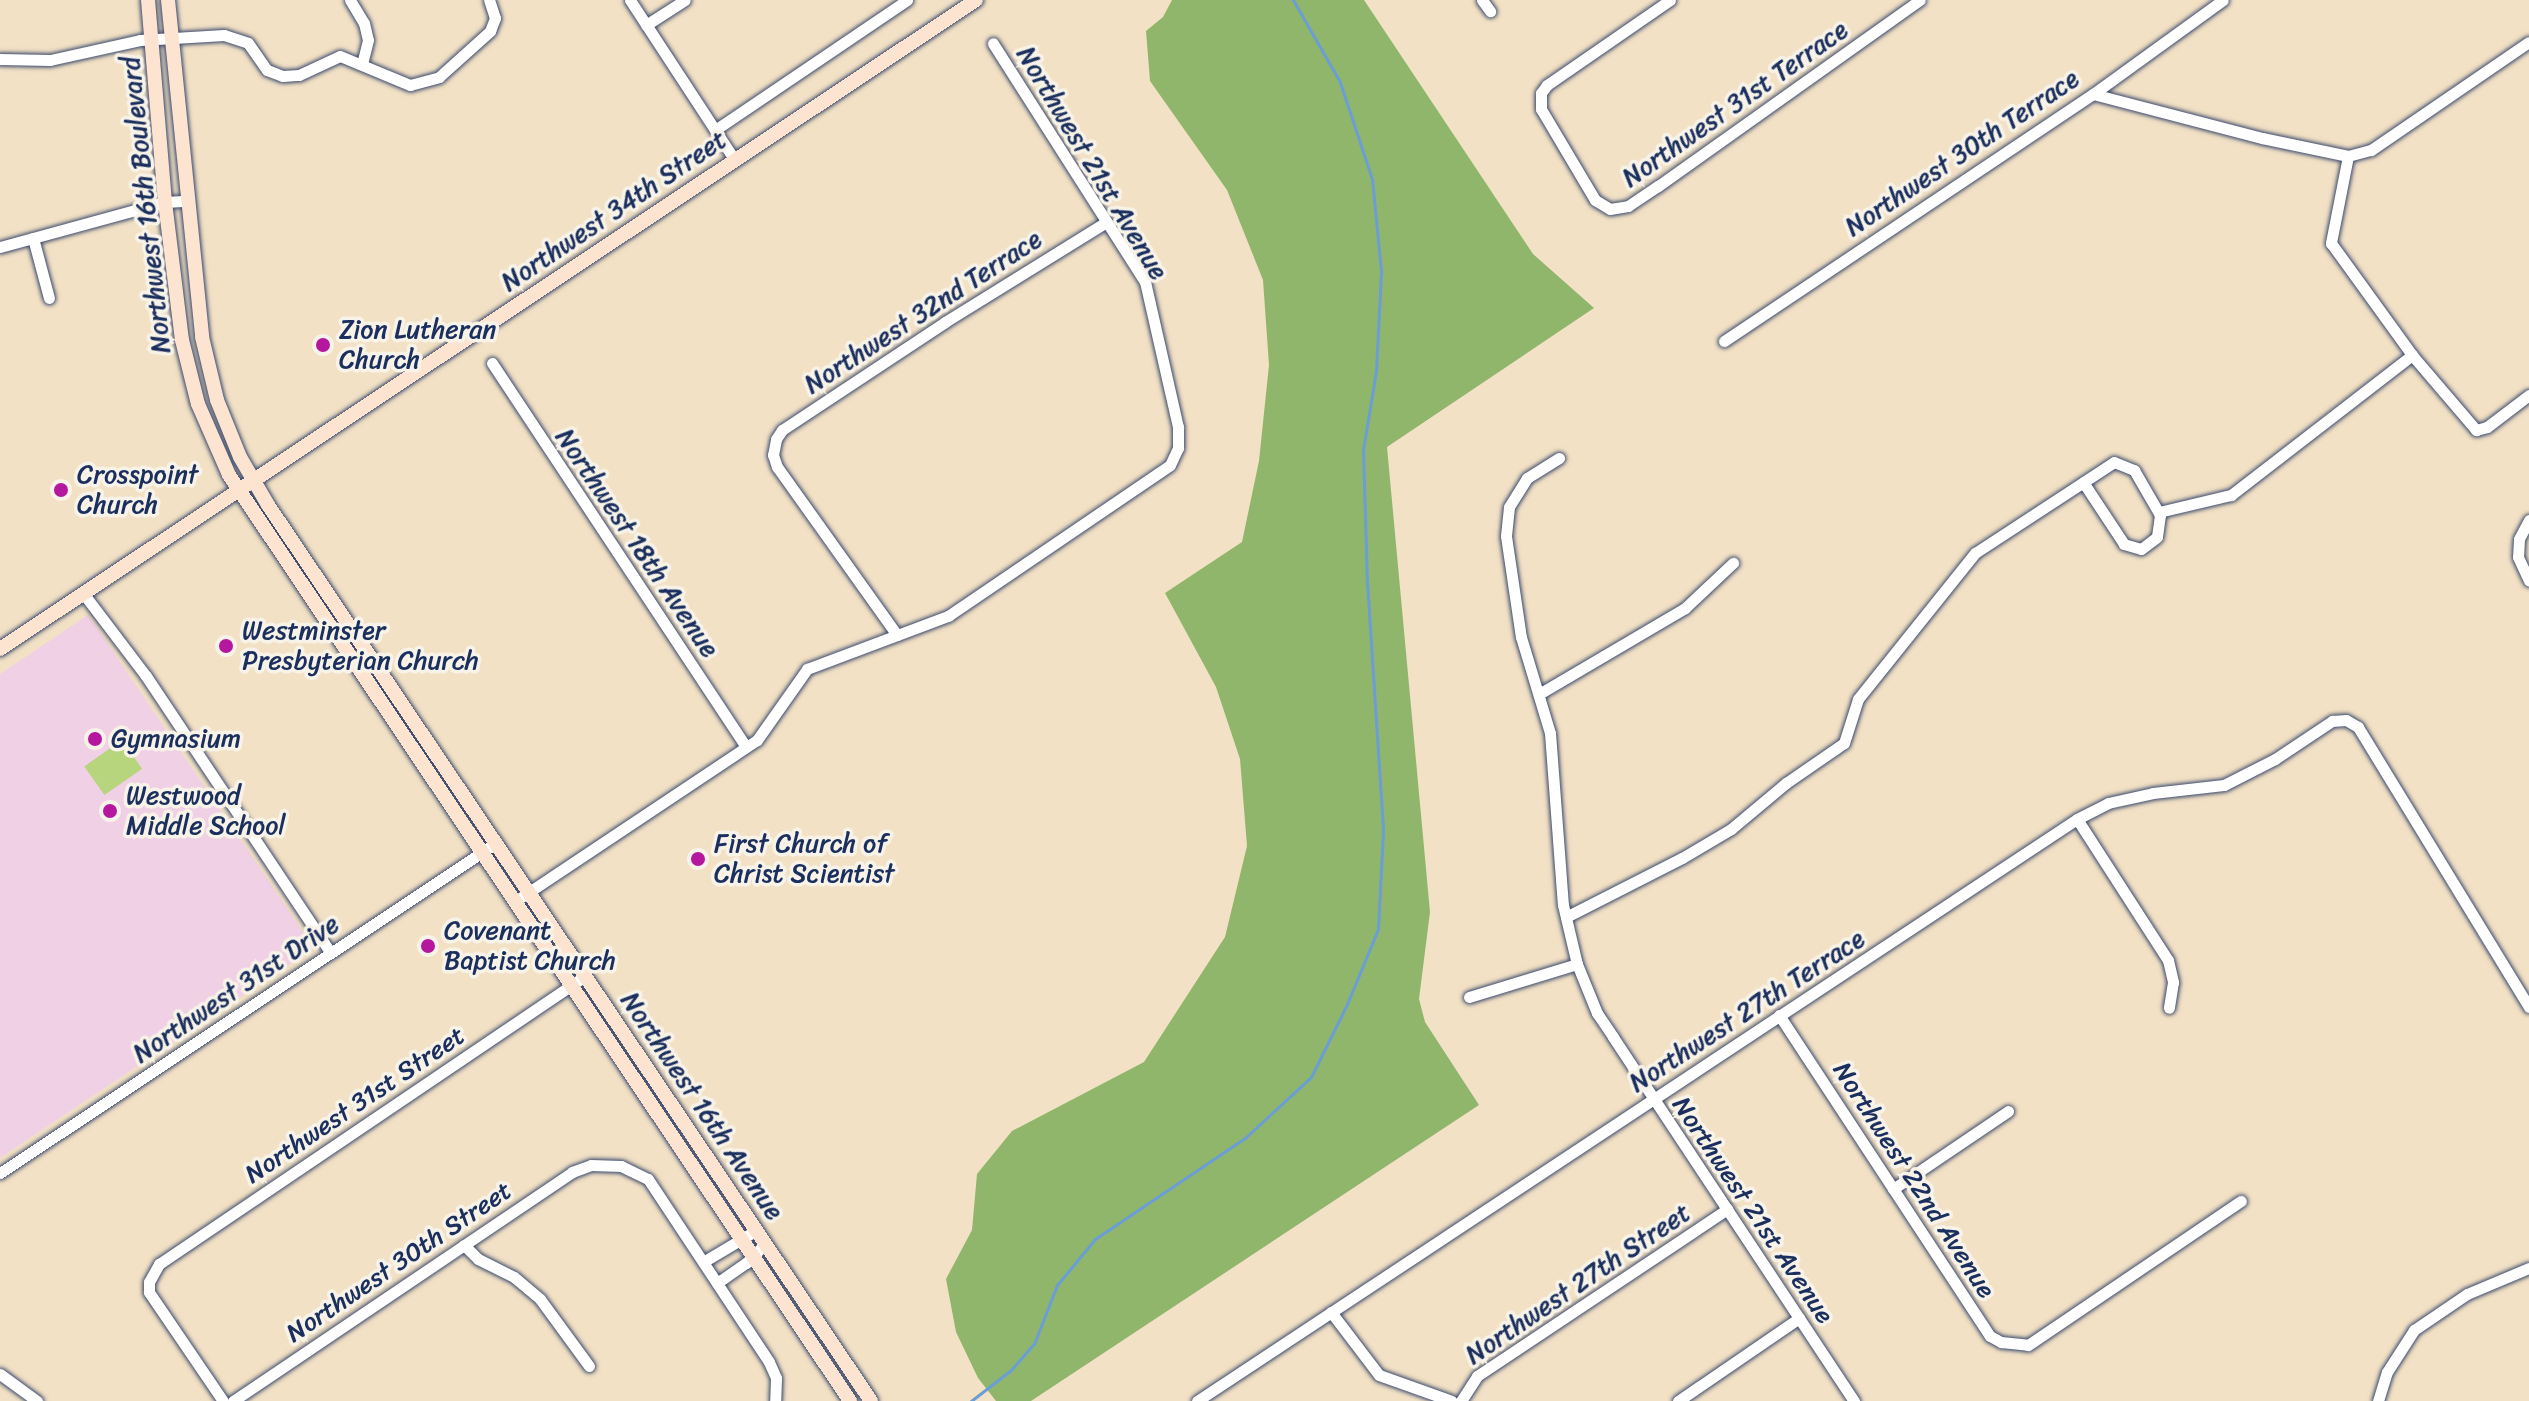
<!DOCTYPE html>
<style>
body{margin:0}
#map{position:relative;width:2529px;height:1401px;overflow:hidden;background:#f2e1c5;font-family:Sriracha,sans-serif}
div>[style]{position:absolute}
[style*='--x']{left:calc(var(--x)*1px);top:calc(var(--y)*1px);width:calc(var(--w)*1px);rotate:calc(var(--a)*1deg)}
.built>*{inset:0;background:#f0d0e4}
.green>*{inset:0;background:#b6d57c;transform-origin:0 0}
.forest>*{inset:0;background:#90b66c}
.stream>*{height:3px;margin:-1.5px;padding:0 1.5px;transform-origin:1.5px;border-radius:1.5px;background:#6b9dd6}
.roads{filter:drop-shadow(0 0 2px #3b4a6d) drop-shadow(0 0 2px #3b4a6d)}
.minor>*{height:11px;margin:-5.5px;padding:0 5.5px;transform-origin:5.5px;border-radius:5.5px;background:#fff}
.secondary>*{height:14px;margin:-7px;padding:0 7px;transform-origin:7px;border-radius:7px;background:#fde4d1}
.dots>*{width:22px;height:22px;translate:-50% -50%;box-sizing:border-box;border:4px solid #f7f3e8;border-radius:50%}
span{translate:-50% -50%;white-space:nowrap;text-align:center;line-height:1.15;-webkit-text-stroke:7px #f7f3e8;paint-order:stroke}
.street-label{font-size:26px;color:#1b2f5e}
.poi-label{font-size:26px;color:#1b2f5e}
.left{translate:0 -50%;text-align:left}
</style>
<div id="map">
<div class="built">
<div style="clip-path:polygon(88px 615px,314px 948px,0 1158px,0 674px)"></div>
</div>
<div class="green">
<div style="left:122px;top:740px;width:35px;height:46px;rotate:55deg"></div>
</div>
<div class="forest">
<div style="clip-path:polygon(1172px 0,1364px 0,1533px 254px,1594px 308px,1387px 447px,1430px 912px,1419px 999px,1425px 1022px,1479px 1105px,1031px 1401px,996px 1401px,978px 1378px,956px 1332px,946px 1279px,972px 1230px,977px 1174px,1012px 1131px,1144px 1062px,1225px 937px,1247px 846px,1240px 759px,1216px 687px,1165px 593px,1242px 542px,1259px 461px,1269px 365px,1263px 280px,1227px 190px,1150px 81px,1146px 31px,1163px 17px)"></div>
</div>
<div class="stream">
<div style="--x:971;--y:1401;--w:51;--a:-37.8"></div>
<div style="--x:1011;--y:1370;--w:35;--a:-49"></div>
<div style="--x:1034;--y:1344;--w:63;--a:-68.7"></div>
<div style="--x:1057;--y:1285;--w:60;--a:-50.4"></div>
<div style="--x:1095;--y:1239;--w:182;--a:-34"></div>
<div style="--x:1246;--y:1137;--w:88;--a:-42.7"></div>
<div style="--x:1311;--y:1077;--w:81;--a:-63.7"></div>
<div style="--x:1347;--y:1004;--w:81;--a:-67.5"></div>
<div style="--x:1378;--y:929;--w:100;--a:-87.1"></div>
<div style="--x:1383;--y:829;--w:246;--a:-93.7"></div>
<div style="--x:1367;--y:584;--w:134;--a:-91.7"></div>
<div style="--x:1363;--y:450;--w:80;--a:-80.7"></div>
<div style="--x:1376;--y:371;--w:100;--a:-87.1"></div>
<div style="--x:1381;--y:271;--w:92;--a:-95.6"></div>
<div style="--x:1372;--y:179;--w:102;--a:-108.3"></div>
<div style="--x:1340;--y:82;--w:95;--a:-119.8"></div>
</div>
<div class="roads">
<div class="minor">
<div style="--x:350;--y:0;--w:27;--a:59"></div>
<div style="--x:364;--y:23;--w:17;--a:77"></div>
<div style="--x:368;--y:40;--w:25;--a:104"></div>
<div style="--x:630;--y:0;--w:190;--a:56.8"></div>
<div style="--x:1482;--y:0;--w:14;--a:54"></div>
<div style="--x:1670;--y:0;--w:150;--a:145.4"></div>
<div style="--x:1547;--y:85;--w:10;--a:127"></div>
<div style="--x:1541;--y:93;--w:16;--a:90"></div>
<div style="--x:1541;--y:109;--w:106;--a:59.3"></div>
<div style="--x:1595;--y:200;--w:17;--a:31"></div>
<div style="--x:1610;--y:209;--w:18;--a:-9"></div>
<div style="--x:1628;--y:206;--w:36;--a:-34"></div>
<div style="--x:1658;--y:186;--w:321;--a:-35.4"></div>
<div style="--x:646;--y:25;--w:46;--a:-32.7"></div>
<div style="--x:0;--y:59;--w:50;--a:1.1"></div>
<div style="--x:50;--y:60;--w:92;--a:-12.5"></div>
<div style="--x:140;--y:40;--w:84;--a:-3.4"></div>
<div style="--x:224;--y:35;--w:25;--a:18"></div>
<div style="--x:248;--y:43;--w:33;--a:55"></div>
<div style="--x:267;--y:70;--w:17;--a:21"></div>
<div style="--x:283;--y:76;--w:16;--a:-4"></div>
<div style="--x:299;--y:75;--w:45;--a:-24.9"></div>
<div style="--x:340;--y:56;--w:76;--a:22.5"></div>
<div style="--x:410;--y:85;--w:30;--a:-15"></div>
<div style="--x:439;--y:77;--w:69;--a:-42"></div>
<div style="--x:490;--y:31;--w:14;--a:-69"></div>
<div style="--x:495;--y:18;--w:19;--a:-108"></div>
<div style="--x:2093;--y:94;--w:175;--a:14.6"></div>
<div style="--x:2262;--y:138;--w:88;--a:11.8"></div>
<div style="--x:2348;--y:156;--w:24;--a:-15"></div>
<div style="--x:2371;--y:150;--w:191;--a:-34.4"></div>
<div style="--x:715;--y:130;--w:232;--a:-34.1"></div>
<div style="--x:2348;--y:156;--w:89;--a:101.1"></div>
<div style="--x:2331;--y:243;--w:138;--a:54.1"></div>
<div style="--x:2412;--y:355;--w:99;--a:49.5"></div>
<div style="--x:2476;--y:430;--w:11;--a:-15"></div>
<div style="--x:2487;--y:427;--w:53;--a:-37.3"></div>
<div style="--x:33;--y:238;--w:62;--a:75.1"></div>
<div style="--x:0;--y:247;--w:171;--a:-15.3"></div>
<div style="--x:165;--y:202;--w:22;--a:-3"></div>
<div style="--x:1724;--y:341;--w:444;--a:-33.8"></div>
<div style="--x:2093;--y:94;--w:160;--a:-35.9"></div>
<div style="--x:492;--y:363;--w:460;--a:56.5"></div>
<div style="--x:1559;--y:458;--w:38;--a:148"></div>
<div style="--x:1527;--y:478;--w:34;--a:122"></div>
<div style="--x:1509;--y:507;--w:29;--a:96"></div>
<div style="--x:1506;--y:536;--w:102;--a:81.6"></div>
<div style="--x:1521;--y:637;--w:100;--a:73.2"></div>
<div style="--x:1550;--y:733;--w:172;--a:85.7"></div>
<div style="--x:1563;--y:905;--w:61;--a:76.7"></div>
<div style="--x:1577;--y:964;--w:53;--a:67.8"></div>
<div style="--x:1597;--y:1013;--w:29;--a:56"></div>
<div style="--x:1613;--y:1037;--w:437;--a:56.5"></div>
<div style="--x:2159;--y:512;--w:74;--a:-13.3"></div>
<div style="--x:2231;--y:495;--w:229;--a:-37.7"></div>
<div style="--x:2529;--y:520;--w:21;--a:118"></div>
<div style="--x:2519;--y:539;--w:18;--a:93"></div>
<div style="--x:2518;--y:557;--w:26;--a:65"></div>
<div style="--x:83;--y:593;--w:104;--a:52.8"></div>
<div style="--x:146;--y:676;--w:332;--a:56.3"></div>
<div style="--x:897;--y:635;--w:206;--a:-125.5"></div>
<div style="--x:777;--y:467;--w:13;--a:-108"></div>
<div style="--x:773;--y:455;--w:16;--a:-79"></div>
<div style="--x:776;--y:439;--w:11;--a:-56"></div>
<div style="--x:782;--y:430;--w:196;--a:-33.5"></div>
<div style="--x:945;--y:322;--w:190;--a:-31.8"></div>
<div style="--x:1539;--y:694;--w:169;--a:-30.5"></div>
<div style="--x:1685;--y:608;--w:66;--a:-43.2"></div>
<div style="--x:2077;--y:819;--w:168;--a:57.2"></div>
<div style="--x:2168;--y:960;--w:23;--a:77"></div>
<div style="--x:2173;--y:982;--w:26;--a:99"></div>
<div style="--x:514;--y:902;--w:292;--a:-33.7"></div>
<div style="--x:757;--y:740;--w:87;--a:-54.8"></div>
<div style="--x:807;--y:669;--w:151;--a:-20.6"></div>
<div style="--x:948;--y:616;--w:268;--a:-34.2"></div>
<div style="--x:1170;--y:465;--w:19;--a:-65"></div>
<div style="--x:1178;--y:448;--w:21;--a:-90"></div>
<div style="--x:1178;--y:427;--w:149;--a:-102.8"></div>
<div style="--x:1145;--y:282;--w:283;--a:-122.5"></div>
<div style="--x:1566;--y:917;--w:130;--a:-27"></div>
<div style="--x:1682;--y:858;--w:57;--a:-30.6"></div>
<div style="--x:1731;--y:829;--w:72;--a:-39.9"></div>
<div style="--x:1786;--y:783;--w:70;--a:-34.6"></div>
<div style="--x:1844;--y:743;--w:46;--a:-72.3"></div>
<div style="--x:1858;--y:699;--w:187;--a:-51.3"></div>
<div style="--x:1975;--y:553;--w:166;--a:-33.2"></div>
<div style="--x:2114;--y:462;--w:22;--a:22"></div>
<div style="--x:2134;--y:470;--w:52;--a:60"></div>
<div style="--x:2160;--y:515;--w:22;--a:98"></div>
<div style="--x:2157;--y:537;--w:20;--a:143"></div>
<div style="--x:2141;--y:549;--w:18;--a:-164"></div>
<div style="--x:2124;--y:544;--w:74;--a:-123.5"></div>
<div style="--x:1469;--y:997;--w:113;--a:-17"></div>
<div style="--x:1779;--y:1015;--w:384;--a:56.7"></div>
<div style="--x:1990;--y:1336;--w:13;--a:29"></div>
<div style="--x:2001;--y:1342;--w:27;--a:6"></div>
<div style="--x:2028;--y:1345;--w:257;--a:-34.1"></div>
<div style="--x:0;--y:1173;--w:596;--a:-33.64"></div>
<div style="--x:1893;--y:1189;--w:139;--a:-34.1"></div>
<div style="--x:464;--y:1245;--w:20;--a:45"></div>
<div style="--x:478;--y:1259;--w:40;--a:26.6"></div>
<div style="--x:514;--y:1277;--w:34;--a:40"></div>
<div style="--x:540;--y:1299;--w:83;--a:53.8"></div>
<div style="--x:703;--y:1262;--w:63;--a:-30.7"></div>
<div style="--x:717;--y:1283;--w:35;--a:-35"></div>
<div style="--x:746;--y:1263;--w:28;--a:-45"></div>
<div style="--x:1331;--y:1312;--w:79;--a:52.7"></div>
<div style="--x:1379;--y:1375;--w:77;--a:19.6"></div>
<div style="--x:0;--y:1374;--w:46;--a:36.1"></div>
<div style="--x:223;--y:1401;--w:132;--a:-124.2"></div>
<div style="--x:149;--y:1292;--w:10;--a:-90"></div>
<div style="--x:149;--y:1282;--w:21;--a:-61"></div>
<div style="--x:159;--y:1264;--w:514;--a:-34.06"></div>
<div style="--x:233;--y:1401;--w:409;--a:-34"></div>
<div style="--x:572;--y:1172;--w:20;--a:-20"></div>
<div style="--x:591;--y:1165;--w:30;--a:2"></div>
<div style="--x:621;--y:1166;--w:30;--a:26"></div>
<div style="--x:648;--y:1179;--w:219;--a:56.5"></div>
<div style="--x:769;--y:1362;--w:17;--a:66"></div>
<div style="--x:776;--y:1378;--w:23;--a:92"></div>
<div style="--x:1197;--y:1401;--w:1055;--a:-33.48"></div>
<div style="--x:2077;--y:819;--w:35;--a:-27"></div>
<div style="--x:2108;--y:803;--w:46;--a:-12.5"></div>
<div style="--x:2153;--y:793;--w:71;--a:-6.4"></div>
<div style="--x:2224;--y:785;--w:57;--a:-27"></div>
<div style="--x:2275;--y:759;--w:69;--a:-33.7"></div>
<div style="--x:2332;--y:721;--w:14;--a:-4"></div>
<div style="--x:2346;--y:720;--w:14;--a:30"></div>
<div style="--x:2358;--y:727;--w:328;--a:58.6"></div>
<div style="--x:1461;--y:1401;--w:30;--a:-57"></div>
<div style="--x:1477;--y:1376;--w:301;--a:-33.7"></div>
<div style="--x:1678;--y:1401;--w:147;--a:-34.4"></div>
<div style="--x:2378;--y:1401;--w:30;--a:-73"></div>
<div style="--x:2387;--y:1372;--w:50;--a:-57.3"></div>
<div style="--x:2414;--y:1330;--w:64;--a:-34.2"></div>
<div style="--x:2467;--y:1294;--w:67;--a:-22.8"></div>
</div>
<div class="secondary">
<div style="--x:148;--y:0;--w:203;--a:85.2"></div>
<div style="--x:165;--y:202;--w:139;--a:83"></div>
<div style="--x:182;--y:340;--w:66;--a:76"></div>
<div style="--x:198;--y:404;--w:77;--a:66.4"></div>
<div style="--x:229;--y:475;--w:1115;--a:56.15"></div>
<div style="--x:168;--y:0;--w:339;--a:84.2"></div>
<div style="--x:202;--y:337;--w:65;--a:76.6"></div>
<div style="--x:217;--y:400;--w:61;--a:68"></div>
<div style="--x:240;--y:457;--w:56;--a:59.7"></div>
<div style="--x:268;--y:505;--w:1080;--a:56.06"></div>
<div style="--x:0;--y:649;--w:1172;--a:-33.62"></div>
</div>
</div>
<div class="dots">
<div style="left:323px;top:345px;background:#b5179e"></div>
<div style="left:61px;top:490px;background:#b5179e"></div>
<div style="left:226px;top:646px;background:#b5179e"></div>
<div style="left:95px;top:739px;background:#b5179e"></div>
<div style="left:110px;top:811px;background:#b5179e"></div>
<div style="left:698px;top:859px;background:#b5179e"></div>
<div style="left:428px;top:946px;background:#b5179e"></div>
</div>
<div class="street-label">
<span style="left:1735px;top:104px;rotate:-35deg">Northwest 31st Terrace</span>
<span style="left:1962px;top:153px;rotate:-34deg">Northwest 30th Terrace</span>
<span style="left:1092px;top:163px;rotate:59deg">Northwest 21st Avenue</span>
<span style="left:146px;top:205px;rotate:-96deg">Northwest 16th Boulevard</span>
<span style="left:614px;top:211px;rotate:-34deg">Northwest 34th Street</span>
<span style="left:923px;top:312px;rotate:-33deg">Northwest 32nd Terrace</span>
<span style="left:637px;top:543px;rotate:56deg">Northwest 18th Avenue</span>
<span style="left:236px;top:989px;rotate:-34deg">Northwest 31st Drive</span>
<span style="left:1747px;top:1011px;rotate:-33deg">Northwest 27th Terrace</span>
<span style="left:355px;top:1105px;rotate:-34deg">Northwest 31st Street</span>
<span style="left:702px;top:1106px;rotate:56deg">Northwest 16th Avenue</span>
<span style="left:1914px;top:1180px;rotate:57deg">Northwest 22nd Avenue</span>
<span style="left:1753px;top:1210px;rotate:56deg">Northwest 21st Avenue</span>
<span style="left:399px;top:1262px;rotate:-34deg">Northwest 30th Street</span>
<span style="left:1578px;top:1284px;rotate:-34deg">Northwest 27th Street</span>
</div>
<div class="poi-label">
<span class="left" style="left:339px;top:345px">Zion Lutheran<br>Church</span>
<span class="left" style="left:77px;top:490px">Crosspoint<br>Church</span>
<span class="left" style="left:242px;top:646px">Westminster<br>Presbyterian Church</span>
<span class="left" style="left:111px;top:739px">Gymnasium</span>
<span class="left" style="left:126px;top:811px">Westwood<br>Middle School</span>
<span class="left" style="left:714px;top:859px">First Church of<br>Christ Scientist</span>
<span class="left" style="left:444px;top:946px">Covenant<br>Baptist Church</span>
</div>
</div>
